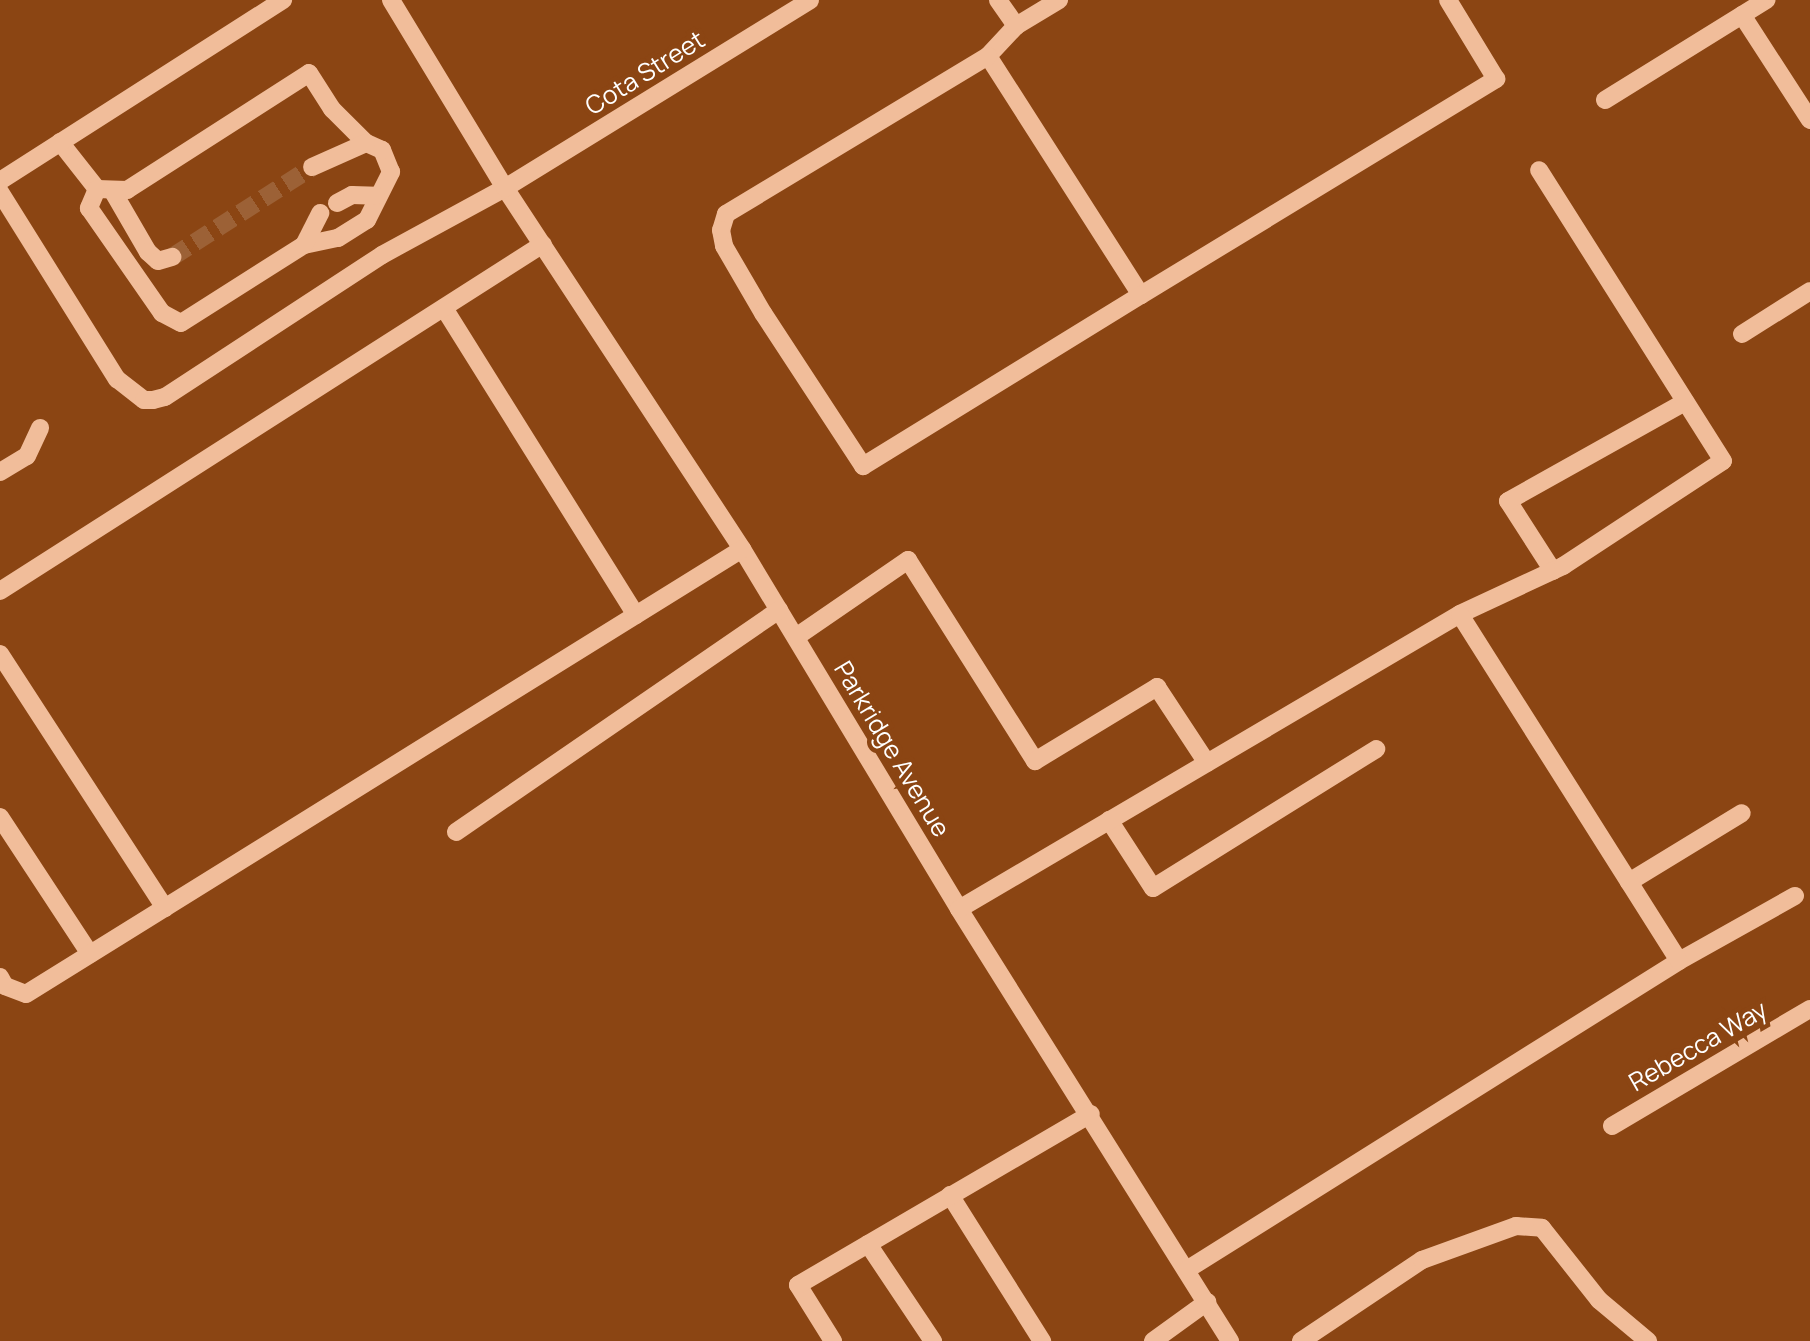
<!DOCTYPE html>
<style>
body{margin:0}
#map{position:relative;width:1810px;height:1341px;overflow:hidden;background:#8b4513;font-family:Manrope,sans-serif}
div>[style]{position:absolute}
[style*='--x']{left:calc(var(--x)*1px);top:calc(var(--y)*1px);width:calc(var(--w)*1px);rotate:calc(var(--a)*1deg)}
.minor-tunnel>*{height:18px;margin-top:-9px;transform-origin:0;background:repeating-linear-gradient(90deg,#9c6136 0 18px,transparent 0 27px)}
.minor>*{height:18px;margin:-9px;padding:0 9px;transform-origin:9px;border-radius:9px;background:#f1bd9a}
span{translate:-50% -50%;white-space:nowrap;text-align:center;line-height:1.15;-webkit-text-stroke:9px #8b4513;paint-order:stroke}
.street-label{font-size:25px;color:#fff}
</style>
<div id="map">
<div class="minor-tunnel">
<div style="--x:172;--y:257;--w:166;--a:-32.7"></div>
</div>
<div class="minor">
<div style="--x:391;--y:0;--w:220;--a:58.8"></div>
<div style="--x:505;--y:188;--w:432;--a:56.7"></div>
<div style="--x:742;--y:549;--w:420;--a:58.9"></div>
<div style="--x:959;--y:909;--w:510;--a:57.9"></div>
<div style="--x:998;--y:0;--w:32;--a:55"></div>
<div style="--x:1059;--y:0;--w:50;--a:148.8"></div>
<div style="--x:1016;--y:26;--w:41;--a:133"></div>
<div style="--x:988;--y:56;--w:284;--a:57.4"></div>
<div style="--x:1141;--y:295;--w:416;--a:-31.3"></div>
<div style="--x:1496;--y:79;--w:92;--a:-121.3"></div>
<div style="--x:1742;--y:15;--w:125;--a:57.1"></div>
<div style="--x:988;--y:56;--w:306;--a:148.9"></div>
<div style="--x:726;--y:214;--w:17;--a:107"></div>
<div style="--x:721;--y:230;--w:16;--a:79"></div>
<div style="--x:724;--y:246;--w:78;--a:59.8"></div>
<div style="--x:763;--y:313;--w:183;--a:56.8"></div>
<div style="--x:863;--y:466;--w:326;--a:-31.6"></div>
<div style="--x:1605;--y:100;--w:190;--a:-31.8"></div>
<div style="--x:60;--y:142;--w:60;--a:51.8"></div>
<div style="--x:97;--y:189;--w:30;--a:2"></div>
<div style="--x:127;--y:190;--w:216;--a:-32.7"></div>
<div style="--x:309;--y:73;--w:43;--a:57.4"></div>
<div style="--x:332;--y:109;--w:48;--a:45"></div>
<div style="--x:0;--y:181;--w:336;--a:-32.6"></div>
<div style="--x:97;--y:189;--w:21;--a:113"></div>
<div style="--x:89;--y:208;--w:128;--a:55.2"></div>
<div style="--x:162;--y:313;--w:21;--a:28"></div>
<div style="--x:181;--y:323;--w:146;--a:-32.4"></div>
<div style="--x:304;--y:245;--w:35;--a:-12"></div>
<div style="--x:338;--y:238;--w:34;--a:-32"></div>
<div style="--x:367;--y:220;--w:54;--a:-63.4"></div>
<div style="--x:391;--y:172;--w:24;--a:-112"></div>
<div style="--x:382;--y:150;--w:17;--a:-156"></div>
<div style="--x:366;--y:143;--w:59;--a:156"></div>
<div style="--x:112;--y:190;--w:72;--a:59.9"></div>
<div style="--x:148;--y:252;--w:13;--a:42"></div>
<div style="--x:158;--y:261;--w:15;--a:-16"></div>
<div style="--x:0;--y:192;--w:221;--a:58"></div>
<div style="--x:117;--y:379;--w:34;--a:38"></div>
<div style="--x:144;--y:400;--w:9;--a:0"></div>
<div style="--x:153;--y:400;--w:12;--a:-14"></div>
<div style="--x:165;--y:397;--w:259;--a:-33.2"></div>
<div style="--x:382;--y:255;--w:140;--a:-28.6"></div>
<div style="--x:505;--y:188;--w:358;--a:-31.6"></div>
<div style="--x:337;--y:203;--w:17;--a:-28"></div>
<div style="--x:352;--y:195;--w:24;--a:2"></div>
<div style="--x:304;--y:245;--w:36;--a:-63"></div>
<div style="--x:444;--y:308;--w:362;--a:58"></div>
<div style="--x:1742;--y:334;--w:80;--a:-32.3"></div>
<div style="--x:0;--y:472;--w:31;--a:-31"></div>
<div style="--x:27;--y:456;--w:31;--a:-65"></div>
<div style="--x:1553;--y:571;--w:83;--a:-122.7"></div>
<div style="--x:1508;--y:501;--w:203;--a:-29.2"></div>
<div style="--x:0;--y:591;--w:644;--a:-32.58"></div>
<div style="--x:796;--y:637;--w:136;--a:-34.5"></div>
<div style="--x:908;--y:560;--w:238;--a:57.7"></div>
<div style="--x:1035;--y:761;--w:143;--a:-31.2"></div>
<div style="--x:1157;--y:687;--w:91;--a:56.7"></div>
<div style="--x:0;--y:654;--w:303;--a:57"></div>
<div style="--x:0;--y:817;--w:164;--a:56.7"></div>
<div style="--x:1109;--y:820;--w:81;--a:57.1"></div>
<div style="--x:1153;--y:888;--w:263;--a:-31.9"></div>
<div style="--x:456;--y:832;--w:392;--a:-34.5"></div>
<div style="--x:1629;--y:882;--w:132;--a:-31.4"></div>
<div style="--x:959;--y:909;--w:581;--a:-30.49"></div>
<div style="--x:1460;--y:614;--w:114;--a:-25"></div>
<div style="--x:1563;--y:566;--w:191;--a:-33.3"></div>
<div style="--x:1723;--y:461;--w:344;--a:-122.3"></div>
<div style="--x:1679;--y:961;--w:133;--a:-29.3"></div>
<div style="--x:0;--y:977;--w:10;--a:61"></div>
<div style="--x:5;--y:986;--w:22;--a:21"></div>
<div style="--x:26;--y:994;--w:843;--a:-31.86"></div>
<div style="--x:1612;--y:1126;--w:230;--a:-30.6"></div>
<div style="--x:950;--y:1195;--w:173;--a:57.8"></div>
<div style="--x:868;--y:1244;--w:117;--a:56.2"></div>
<div style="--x:1188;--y:1269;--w:580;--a:-32.1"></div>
<div style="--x:1679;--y:961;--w:410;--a:-122.3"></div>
<div style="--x:833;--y:1341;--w:66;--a:-122"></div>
<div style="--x:798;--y:1285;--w:339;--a:-30.3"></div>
<div style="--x:1153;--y:1341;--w:67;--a:-35.8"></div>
<div style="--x:1301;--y:1341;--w:146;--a:-33.8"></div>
<div style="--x:1422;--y:1260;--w:100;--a:-19.9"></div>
<div style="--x:1516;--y:1226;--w:26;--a:4"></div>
<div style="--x:1542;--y:1228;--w:92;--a:51.6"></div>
<div style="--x:1599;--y:1300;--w:64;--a:39.9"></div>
</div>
<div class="street-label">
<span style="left:645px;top:73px;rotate:-32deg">Cota Street</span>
<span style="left:892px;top:749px;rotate:59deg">Parkridge Avenue</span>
<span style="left:1698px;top:1046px;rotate:-30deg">Rebecca Way</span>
</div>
</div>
